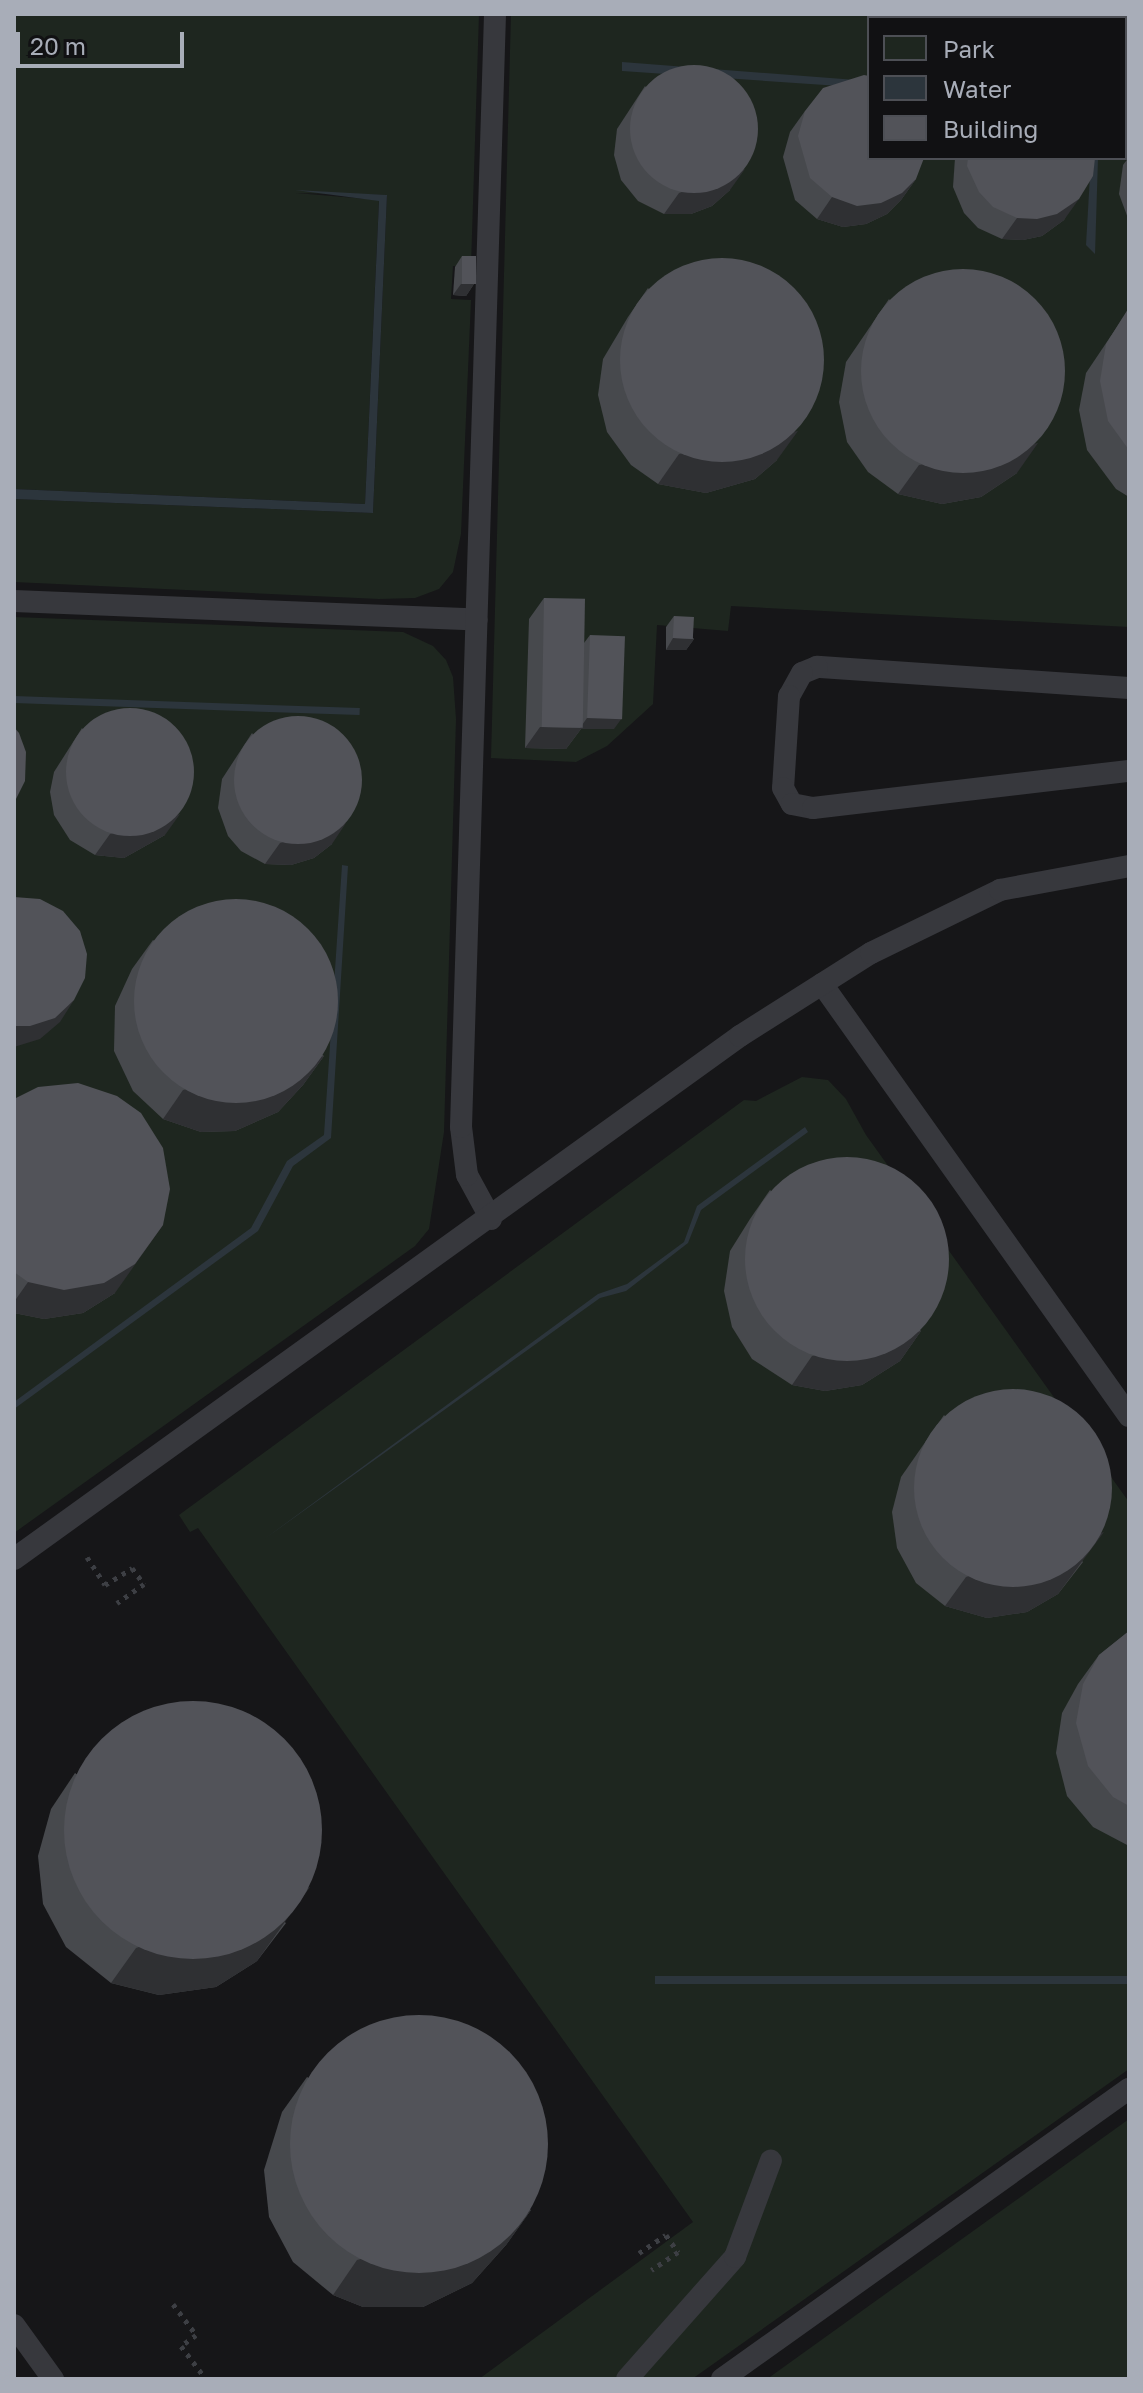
<!DOCTYPE html>
<style>
body{margin:0}
#map{position:relative;width:1143px;height:2393px;overflow:hidden;background:#161618;font-family:"Golos Text",sans-serif}
div>[style]{position:absolute}
[style*='--x']{left:calc(var(--x)*1px);top:calc(var(--y)*1px);width:calc(var(--w)*1px);rotate:calc(var(--a)*1deg)}
.green>*{inset:0;background:#1e261f}
.water>*{inset:0;background:#2c353c;transform-origin:0 0}
.path>*{height:5px;margin-top:-2.5px;transform-origin:0;background:repeating-linear-gradient(90deg,#3d3f44 0 4px,transparent 0 10px)}
.lane>*{height:22px;margin:-11px;padding:0 11px;transform-origin:11px;border-radius:11px;background:#37383d}
.wall>*{inset:0;background:#47494d}
.shaded-wall>*{inset:0;background:#2f3033;transform-origin:0 0}
.building>*{inset:0;background:#525359;transform-origin:0 0}
.round{border-radius:50%}
span{translate:-50% -50%;white-space:nowrap;text-align:center;line-height:1.15;-webkit-text-stroke:8px #111113;paint-order:stroke}
.frame{position:absolute;inset:0;border:16px solid #a8adb8;pointer-events:none}
.legend{position:absolute;left:867px;top:16px;width:260px;height:144px;box-sizing:border-box;background:#111113;border:2px solid #4d4f55;margin:0;padding:10px 14px;list-style:none;font-size:24px;color:#a8adb8}
.legend li{display:flex;align-items:center;gap:16px;height:40px}
.legend b{width:40px;border:2px solid #4d4f55}
.scale{position:absolute;left:16px;top:32px;width:168px;height:36px;box-sizing:border-box;border:4px solid #a8adb8;border-top:0;padding-left:10px;font-size:24px;line-height:28px;white-space:nowrap;color:#a8adb8;-webkit-text-stroke:6px #111113;paint-order:stroke}
</style>
<div id="map">
<div class="green">
<div style="clip-path:polygon(14px 14px,479px 14px,471px 266px,453px 266px,451px 299px,471px 300px,461px 534px,453px 572px,439px 589px,415px 598px,379px 599px,14px 582px,14px 499px,373px 513px,387px 195px,296px 193px,379px 200px,365px 504px,14px 489px)"></div>
<div style="clip-path:polygon(evenodd,511px 14px,1129px 14px,1129px 627px,731px 606px,728px 631px,657px 625px,653px 704px,607px 746px,576px 762px,491px 758px,511px 14px,869px 18px,1125px 18px,1125px 158px,869px 158px,869px 18px)"></div>
<div style="clip-path:polygon(14px 617px,403px 632px,433px 646px,446px 660px,453px 677px,456px 719px,444px 1132px,429px 1229px,415px 1246px,14px 1533px)"></div>
<div style="clip-path:polygon(802px 1077px,828px 1080px,846px 1099px,866px 1135px,1129px 1502px,1129px 2069px,692px 2379px,479px 2379px,693px 2222px,198px 1528px,190px 1532px,179px 1515px,744px 1100px,756px 1101px)"></div>
<div style="clip-path:polygon(1129px 2119px,1129px 2379px,767px 2379px)"></div>
</div>
<div class="water">
<div style="clip-path:polygon(622px 62px,869px 81px,869px 88px,622px 71px)"></div>
<div style="clip-path:polygon(1091px 158px,1098px 158px,1095px 254px,1086px 245px)"></div>
<div style="clip-path:polygon(295px 190px,387px 195px,373px 513px,14px 499px,14px 489px,365px 504px,379px 201px)"></div>
<div style="left:14px;top:696px;width:346px;height:7px;rotate:2deg"></div>
<div style="clip-path:polygon(342px 865px,348px 866px,331px 1138px,293px 1166px,258px 1231px,14px 1409px,14px 1402px,251px 1228px,287px 1161px,324px 1135px)"></div>
<div style="clip-path:polygon(805px 1127px,808px 1132px,701px 1210px,688px 1243px,626px 1291px,600px 1298px,263px 1540px,598px 1294px,627px 1284px,684px 1242px,697px 1206px)"></div>
<div style="left:1129px;top:1976px;width:8px;height:474px;rotate:90deg"></div>
</div>
<div class="path">
<div style="--x:87;--y:1557;--w:33;--a:57"></div>
<div style="--x:105;--y:1585;--w:32;--a:-32"></div>
<div style="--x:132;--y:1568;--w:20;--a:53"></div>
<div style="--x:144;--y:1584;--w:33;--a:145"></div>
<div style="--x:639;--y:2253;--w:32;--a:-34"></div>
<div style="--x:666;--y:2235;--w:21;--a:55"></div>
<div style="--x:678;--y:2252;--w:32;--a:146"></div>
<div style="--x:173;--y:2304;--w:39;--a:53"></div>
<div style="--x:196;--y:2335;--w:19;--a:144"></div>
<div style="--x:181;--y:2346;--w:41;--a:52.9"></div>
</div>
<div class="lane">
<div style="--x:14;--y:601;--w:463;--a:2.3"></div>
<div style="--x:1129;--y:688;--w:313;--a:-176.1"></div>
<div style="--x:817;--y:667;--w:16;--a:158"></div>
<div style="--x:802;--y:673;--w:26;--a:119"></div>
<div style="--x:789;--y:696;--w:92;--a:93.7"></div>
<div style="--x:783;--y:788;--w:18;--a:61"></div>
<div style="--x:792;--y:804;--w:21;--a:11"></div>
<div style="--x:813;--y:808;--w:318;--a:-6.7"></div>
<div style="--x:822;--y:984;--w:530;--a:54.6"></div>
<div style="--x:491;--y:1219;--w:50;--a:-118.6"></div>
<div style="--x:467;--y:1175;--w:48;--a:-97.1"></div>
<div style="--x:461;--y:1127;--w:1114;--a:-88.25"></div>
<div style="--x:14;--y:1559;--w:895;--a:-35.77"></div>
<div style="--x:740;--y:1036;--w:155;--a:-32.4"></div>
<div style="--x:871;--y:953;--w:144;--a:-26"></div>
<div style="--x:1000;--y:890;--w:131;--a:-10.5"></div>
<div style="--x:14;--y:2325;--w:67;--a:54.2"></div>
<div style="--x:627;--y:2379;--w:163;--a:-48.5"></div>
<div style="--x:735;--y:2257;--w:103;--a:-69.6"></div>
<div style="--x:722;--y:2379;--w:500;--a:-35.5"></div>
</div>
<div class="wall">
<div style="clip-path:polygon(1030px 14px,1129px 14px,1129px 58px,1125px 59px,1125px 18px,1033px 18px)"></div>
<div style="clip-path:polygon(645px 86px,730px 190px,712px 206px,691px 214px,664px 214px,638px 201px,621px 180px,614px 155px,617px 129px)"></div>
<div style="clip-path:polygon(805px 111px,916px 179px,901px 200px,887px 214px,866px 224px,843px 227px,817px 219px,795px 200px,783px 157px,790px 132px)"></div>
<div style="clip-path:polygon(1129px 157px,1129px 221px,1119px 194px,1123px 165px)"></div>
<div style="clip-path:polygon(955px 158px,1095px 158px,1064px 220px,1042px 236px,1023px 240px,1002px 239px,978px 228px,964px 213px,953px 187px)"></div>
<div style="clip-path:polygon(462px 256px,474px 284px,466px 296px,453px 295px,455px 267px)"></div>
<div style="clip-path:polygon(648px 288px,777px 460px,755px 479px,706px 493px,658px 484px,631px 465px,607px 432px,598px 395px,603px 359px,628px 317px)"></div>
<div style="clip-path:polygon(889px 299px,1017px 473px,981px 497px,942px 504px,898px 494px,868px 472px,847px 442px,839px 402px,846px 362px)"></div>
<div style="clip-path:polygon(1129px 309px,1129px 497px,1116px 489px,1087px 450px,1079px 410px,1086px 373px)"></div>
<div style="clip-path:polygon(544px 598px,584px 643px,590px 635px,614px 729px,581px 729px,566px 749px,525px 748px,529px 619px)"></div>
<div style="clip-path:polygon(674px 616px,694px 639px,686px 650px,666px 650px,666px 627px)"></div>
<div style="clip-path:polygon(82px 728px,165px 835px,124px 858px,95px 855px,70px 840px,54px 815px,50px 792px,54px 772px)"></div>
<div style="clip-path:polygon(252px 733px,332px 844px,314px 858px,291px 865px,265px 864px,241px 851px,228px 836px,218px 808px,222px 779px)"></div>
<div style="clip-path:polygon(153px 940px,324px 1056px,303px 1085px,278px 1112px,235px 1131px,201px 1132px,163px 1119px,133px 1091px,114px 1051px,115px 1006px,132px 969px)"></div>
<div style="clip-path:polygon(14px 1099px,115px 1293px,83px 1313px,44px 1319px,14px 1313px)"></div>
<div style="clip-path:polygon(770px 1190px,921px 1331px,900px 1361px,862px 1385px,825px 1391px,792px 1385px,752px 1359px,732px 1327px,724px 1291px,730px 1251px,750px 1219px)"></div>
<div style="clip-path:polygon(944px 1415px,1083px 1562px,1058px 1594px,1027px 1612px,987px 1618px,945px 1606px,916px 1583px,897px 1548px,892px 1512px,901px 1477px)"></div>
<div style="clip-path:polygon(1129px 1631px,1129px 1846px,1093px 1827px,1067px 1796px,1056px 1753px,1062px 1713px,1078px 1684px,1099px 1655px)"></div>
<div style="clip-path:polygon(75px 1773px,286px 1923px,257px 1961px,216px 1987px,159px 1995px,111px 1983px,66px 1947px,43px 1904px,38px 1856px,51px 1809px)"></div>
<div style="clip-path:polygon(307px 2077px,531px 2210px,506px 2245px,472px 2283px,423px 2307px,363px 2307px,333px 2295px,293px 2262px,269px 2217px,264px 2170px,282px 2112px)"></div>
</div>
<div class="shaded-wall">
<div style="left:1125px;top:30px;width:4px;height:29px;rotate:14deg"></div>
<div style="clip-path:polygon(745px 169px,730px 190px,712px 206px,691px 214px,664px 214px,679px 193px)"></div>
<div style="clip-path:polygon(916px 179px,901px 200px,887px 214px,866px 224px,843px 227px,817px 219px,832px 197px)"></div>
<div style="clip-path:polygon(1079px 199px,1064px 220px,1042px 236px,1023px 240px,1002px 239px,1017px 218px)"></div>
<div style="clip-path:polygon(461px 284px,474px 284px,466px 296px,453px 295px)"></div>
<div style="clip-path:polygon(798px 431px,777px 460px,755px 479px,706px 493px,658px 484px,679px 454px)"></div>
<div style="clip-path:polygon(1038px 443px,1017px 473px,981px 497px,942px 504px,898px 494px,919px 465px)"></div>
<div style="clip-path:polygon(673px 638px,694px 639px,686px 650px,666px 650px)"></div>
<div style="clip-path:polygon(587px 718px,622px 718px,614px 729px,581px 729px,566px 749px,525px 748px,540px 727px,580px 728px)"></div>
<div style="clip-path:polygon(180px 814px,165px 835px,124px 858px,95px 855px,110px 834px)"></div>
<div style="clip-path:polygon(346px 823px,332px 844px,314px 858px,291px 865px,265px 864px,280px 843px)"></div>
<div style="clip-path:polygon(74px 1000px,60px 1022px,40px 1039px,14px 1047px,14px 1026px)"></div>
<div style="clip-path:polygon(324px 1056px,303px 1085px,278px 1112px,235px 1131px,201px 1132px,163px 1119px,183px 1090px)"></div>
<div style="clip-path:polygon(163px 1225px,115px 1293px,83px 1313px,44px 1319px,14px 1313px,14px 1302px,28px 1282px)"></div>
<div style="clip-path:polygon(921px 1331px,900px 1361px,862px 1385px,825px 1391px,792px 1385px,812px 1356px)"></div>
<div style="clip-path:polygon(1104px 1532px,1058px 1594px,1027px 1612px,987px 1618px,945px 1606px,966px 1577px)"></div>
<div style="clip-path:polygon(310px 1887px,257px 1961px,216px 1987px,159px 1995px,111px 1983px,136px 1948px)"></div>
<div style="clip-path:polygon(531px 2210px,506px 2245px,472px 2283px,423px 2307px,363px 2307px,333px 2295px,357px 2260px)"></div>
</div>
<div class="building">
<div style="clip-path:polygon(1080px 14px,1129px 14px,1129px 31px,1125px 30px,1125px 18px,1087px 18px)"></div>
<div class="round" style="left:630px;top:65px;width:128px;height:128px"></div>
<div style="clip-path:polygon(864px 75px,869px 76px,869px 158px,924px 158px,916px 179px,902px 193px,881px 203px,857px 206px,832px 197px,810px 178px,798px 136px,805px 111px,823px 88px)"></div>
<div style="clip-path:polygon(968px 158px,1095px 158px,1093px 176px,1079px 199px,1057px 214px,1037px 219px,1017px 218px,993px 207px,979px 192px,967px 166px)"></div>
<div style="left:462px;top:256px;width:14px;height:28px"></div>
<div class="round" style="left:620px;top:258px;width:204px;height:204px"></div>
<div class="round" style="left:861px;top:269px;width:204px;height:204px"></div>
<div style="clip-path:polygon(1128px 309px,1129px 309px,1129px 450px,1108px 421px,1100px 381px,1106px 344px)"></div>
<div style="left:544px;top:598px;width:41px;height:129px;rotate:1deg"></div>
<div style="left:674px;top:616px;width:20px;height:22px;rotate:3deg"></div>
<div style="left:590px;top:635px;width:35px;height:83px;rotate:2deg"></div>
<div class="round" style="left:66px;top:708px;width:128px;height:128px"></div>
<div class="round" style="left:234px;top:716px;width:128px;height:128px"></div>
<div style="clip-path:polygon(14px 727px,19px 733px,26px 752px,25px 781px,14px 803px)"></div>
<div style="clip-path:polygon(14px 897px,40px 899px,63px 911px,80px 931px,87px 954px,85px 978px,74px 1000px,55px 1018px,30px 1026px,14px 1026px)"></div>
<div class="round" style="left:134px;top:899px;width:204px;height:204px"></div>
<div style="clip-path:polygon(78px 1083px,117px 1096px,141px 1113px,163px 1148px,170px 1189px,163px 1225px,135px 1264px,104px 1283px,64px 1290px,28px 1282px,14px 1272px,14px 1099px,38px 1087px)"></div>
<div class="round" style="left:745px;top:1157px;width:204px;height:204px"></div>
<div class="round" style="left:914px;top:1389px;width:198px;height:198px"></div>
<div style="clip-path:polygon(1129px 1631px,1129px 1806px,1113px 1797px,1088px 1766px,1076px 1723px,1083px 1684px,1099px 1655px)"></div>
<div class="round" style="left:64px;top:1701px;width:258px;height:258px"></div>
<div class="round" style="left:290px;top:2015px;width:258px;height:258px"></div>
</div>
<div class="frame"></div>
<ul class="legend">
<li><b style="height:22px;background:#1e261f"></b>Park</li>
<li><b style="height:22px;background:#2c353c"></b>Water</li>
<li><b style="height:22px;background:#525359"></b>Building</li>
</ul>
<div class="scale">20 m</div>
</div>
